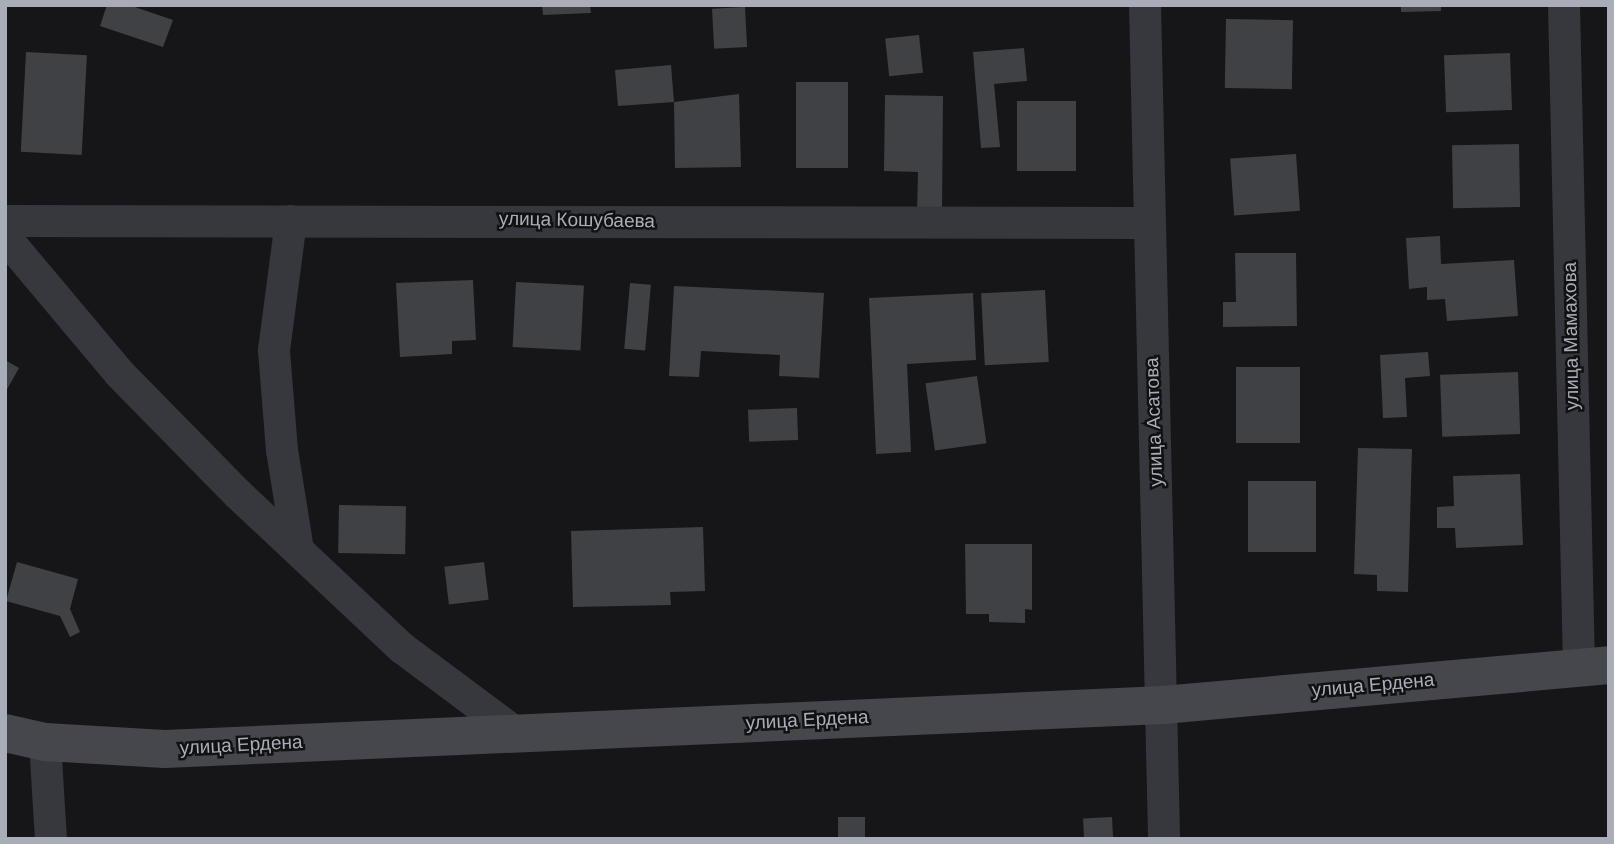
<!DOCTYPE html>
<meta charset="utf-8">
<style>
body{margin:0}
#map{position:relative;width:1614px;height:844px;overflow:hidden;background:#161618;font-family:Helvetica,sans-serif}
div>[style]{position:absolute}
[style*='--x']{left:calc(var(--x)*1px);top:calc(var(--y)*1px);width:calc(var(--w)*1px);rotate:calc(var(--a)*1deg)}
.building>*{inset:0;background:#404145;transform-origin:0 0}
.street>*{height:32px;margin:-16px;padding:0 16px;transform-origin:16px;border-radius:16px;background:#37383d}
.secondary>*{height:38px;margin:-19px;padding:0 19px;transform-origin:19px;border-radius:19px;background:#45474d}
span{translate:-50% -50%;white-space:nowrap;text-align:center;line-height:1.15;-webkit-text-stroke:5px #111113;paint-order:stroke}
.street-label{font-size:19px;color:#a8adb8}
.frame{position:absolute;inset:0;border:7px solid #a8adb8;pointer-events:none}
</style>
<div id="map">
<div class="building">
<div style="clip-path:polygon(107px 5px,129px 5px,173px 20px,163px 47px,100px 26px)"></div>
<div style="clip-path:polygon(542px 5px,590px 5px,591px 13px,543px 15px)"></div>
<div style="clip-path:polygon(1401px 5px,1441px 5px,1441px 11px,1401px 12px)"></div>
<div style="left:745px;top:7px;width:40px;height:33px;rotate:87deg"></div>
<div style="left:1226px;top:19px;width:67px;height:69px;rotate:1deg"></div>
<div style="left:919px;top:35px;width:38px;height:34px;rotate:84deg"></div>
<div style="clip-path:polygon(1024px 48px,1027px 81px,994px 84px,1000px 147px,981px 148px,973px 52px)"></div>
<div style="left:26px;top:52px;width:61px;height:100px;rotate:3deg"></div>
<div style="left:1510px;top:53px;width:57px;height:66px;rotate:88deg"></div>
<div style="clip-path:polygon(671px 65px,674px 102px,739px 94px,741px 167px,675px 168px,674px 102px,618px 106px,615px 70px)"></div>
<div style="left:796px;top:82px;width:52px;height:86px"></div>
<div style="clip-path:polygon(885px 95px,943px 96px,942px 214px,917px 213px,918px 172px,884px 171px)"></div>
<div style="left:1017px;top:101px;width:59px;height:70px"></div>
<div style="left:1519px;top:144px;width:63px;height:67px;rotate:89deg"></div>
<div style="left:1296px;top:154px;width:57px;height:66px;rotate:86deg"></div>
<div style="clip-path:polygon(1440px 236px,1441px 264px,1514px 260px,1518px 316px,1447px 321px,1445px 299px,1427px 300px,1427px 287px,1409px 289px,1406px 238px)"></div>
<div style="clip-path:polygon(1235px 253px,1296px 253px,1297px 326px,1223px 327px,1223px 302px,1236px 302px)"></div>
<div style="clip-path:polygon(473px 280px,476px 340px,452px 341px,452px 354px,400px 357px,396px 283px)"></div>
<div style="left:516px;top:282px;width:68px;height:65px;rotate:3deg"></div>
<div style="left:630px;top:283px;width:21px;height:66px;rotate:5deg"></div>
<div style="clip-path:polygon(674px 286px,824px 293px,819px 378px,779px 376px,780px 355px,701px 351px,699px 377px,669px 376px)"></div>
<div style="left:1045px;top:290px;width:72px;height:64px;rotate:87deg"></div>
<div style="clip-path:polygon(973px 293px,976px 360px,907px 364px,911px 452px,876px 454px,869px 298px)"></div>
<div style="clip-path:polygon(1428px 352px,1430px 376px,1405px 378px,1407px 417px,1383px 418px,1380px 355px)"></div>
<div style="clip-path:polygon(5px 360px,19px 368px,5px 393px)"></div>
<div style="left:1236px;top:367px;width:64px;height:76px"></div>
<div style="left:1518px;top:372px;width:62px;height:78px;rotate:88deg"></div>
<div style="left:977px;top:376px;width:68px;height:52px;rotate:82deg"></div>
<div style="left:797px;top:408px;width:32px;height:49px;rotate:88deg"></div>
<div style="clip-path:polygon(1358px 448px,1412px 449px,1408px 592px,1377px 591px,1377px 575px,1354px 574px)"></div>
<div style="clip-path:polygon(1520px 474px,1523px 545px,1456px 548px,1455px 528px,1437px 528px,1437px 507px,1454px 506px,1453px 476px)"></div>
<div style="left:1248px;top:481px;width:68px;height:71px"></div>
<div style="left:339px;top:505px;width:67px;height:48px;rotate:1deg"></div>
<div style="clip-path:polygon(703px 527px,705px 591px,670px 592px,671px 605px,573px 607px,571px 531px)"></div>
<div style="clip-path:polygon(965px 544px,1032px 544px,1032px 610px,1025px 609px,1025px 623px,989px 622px,989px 614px,966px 614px)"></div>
<div style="clip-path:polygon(17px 562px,78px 579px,70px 609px,80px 632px,70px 637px,60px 616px,6px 601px)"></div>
<div style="left:484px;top:562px;width:38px;height:40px;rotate:83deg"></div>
<div style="left:865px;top:817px;width:22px;height:27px;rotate:90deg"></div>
<div style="left:1112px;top:817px;width:22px;height:29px;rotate:87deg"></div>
</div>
<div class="street">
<div style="--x:1145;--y:5;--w:834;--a:88.69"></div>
<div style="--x:1564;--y:5;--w:661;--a:88.7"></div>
<div style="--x:5;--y:221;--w:1143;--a:0.1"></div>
<div style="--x:291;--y:221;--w:131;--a:97.5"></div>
<div style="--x:274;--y:351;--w:99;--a:85.4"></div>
<div style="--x:282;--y:450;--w:101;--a:80.9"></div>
<div style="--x:5;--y:237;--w:177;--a:50"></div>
<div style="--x:119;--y:373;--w:171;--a:45.5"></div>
<div style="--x:239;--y:495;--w:224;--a:43.2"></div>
<div style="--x:402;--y:648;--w:142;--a:36.7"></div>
<div style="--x:45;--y:742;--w:97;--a:86.5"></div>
</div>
<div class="secondary">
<div style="--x:5;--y:733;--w:41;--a:12.7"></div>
<div style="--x:45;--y:742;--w:120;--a:3.3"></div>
<div style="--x:165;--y:749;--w:999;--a:-2.52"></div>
<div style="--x:1163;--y:705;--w:448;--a:-5.1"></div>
</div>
<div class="street-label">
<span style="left:577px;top:220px;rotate:1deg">улица Кошубаева</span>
<span style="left:1571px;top:336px;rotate:-91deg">улица Мамахова</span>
<span style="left:1154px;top:422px;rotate:-92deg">улица Асатова</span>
<span style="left:1373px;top:685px;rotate:-5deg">улица Ердена</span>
<span style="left:807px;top:720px;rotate:-3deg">улица Ердена</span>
<span style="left:241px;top:745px;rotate:-3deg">улица Ердена</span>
</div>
<div class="frame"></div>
</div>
